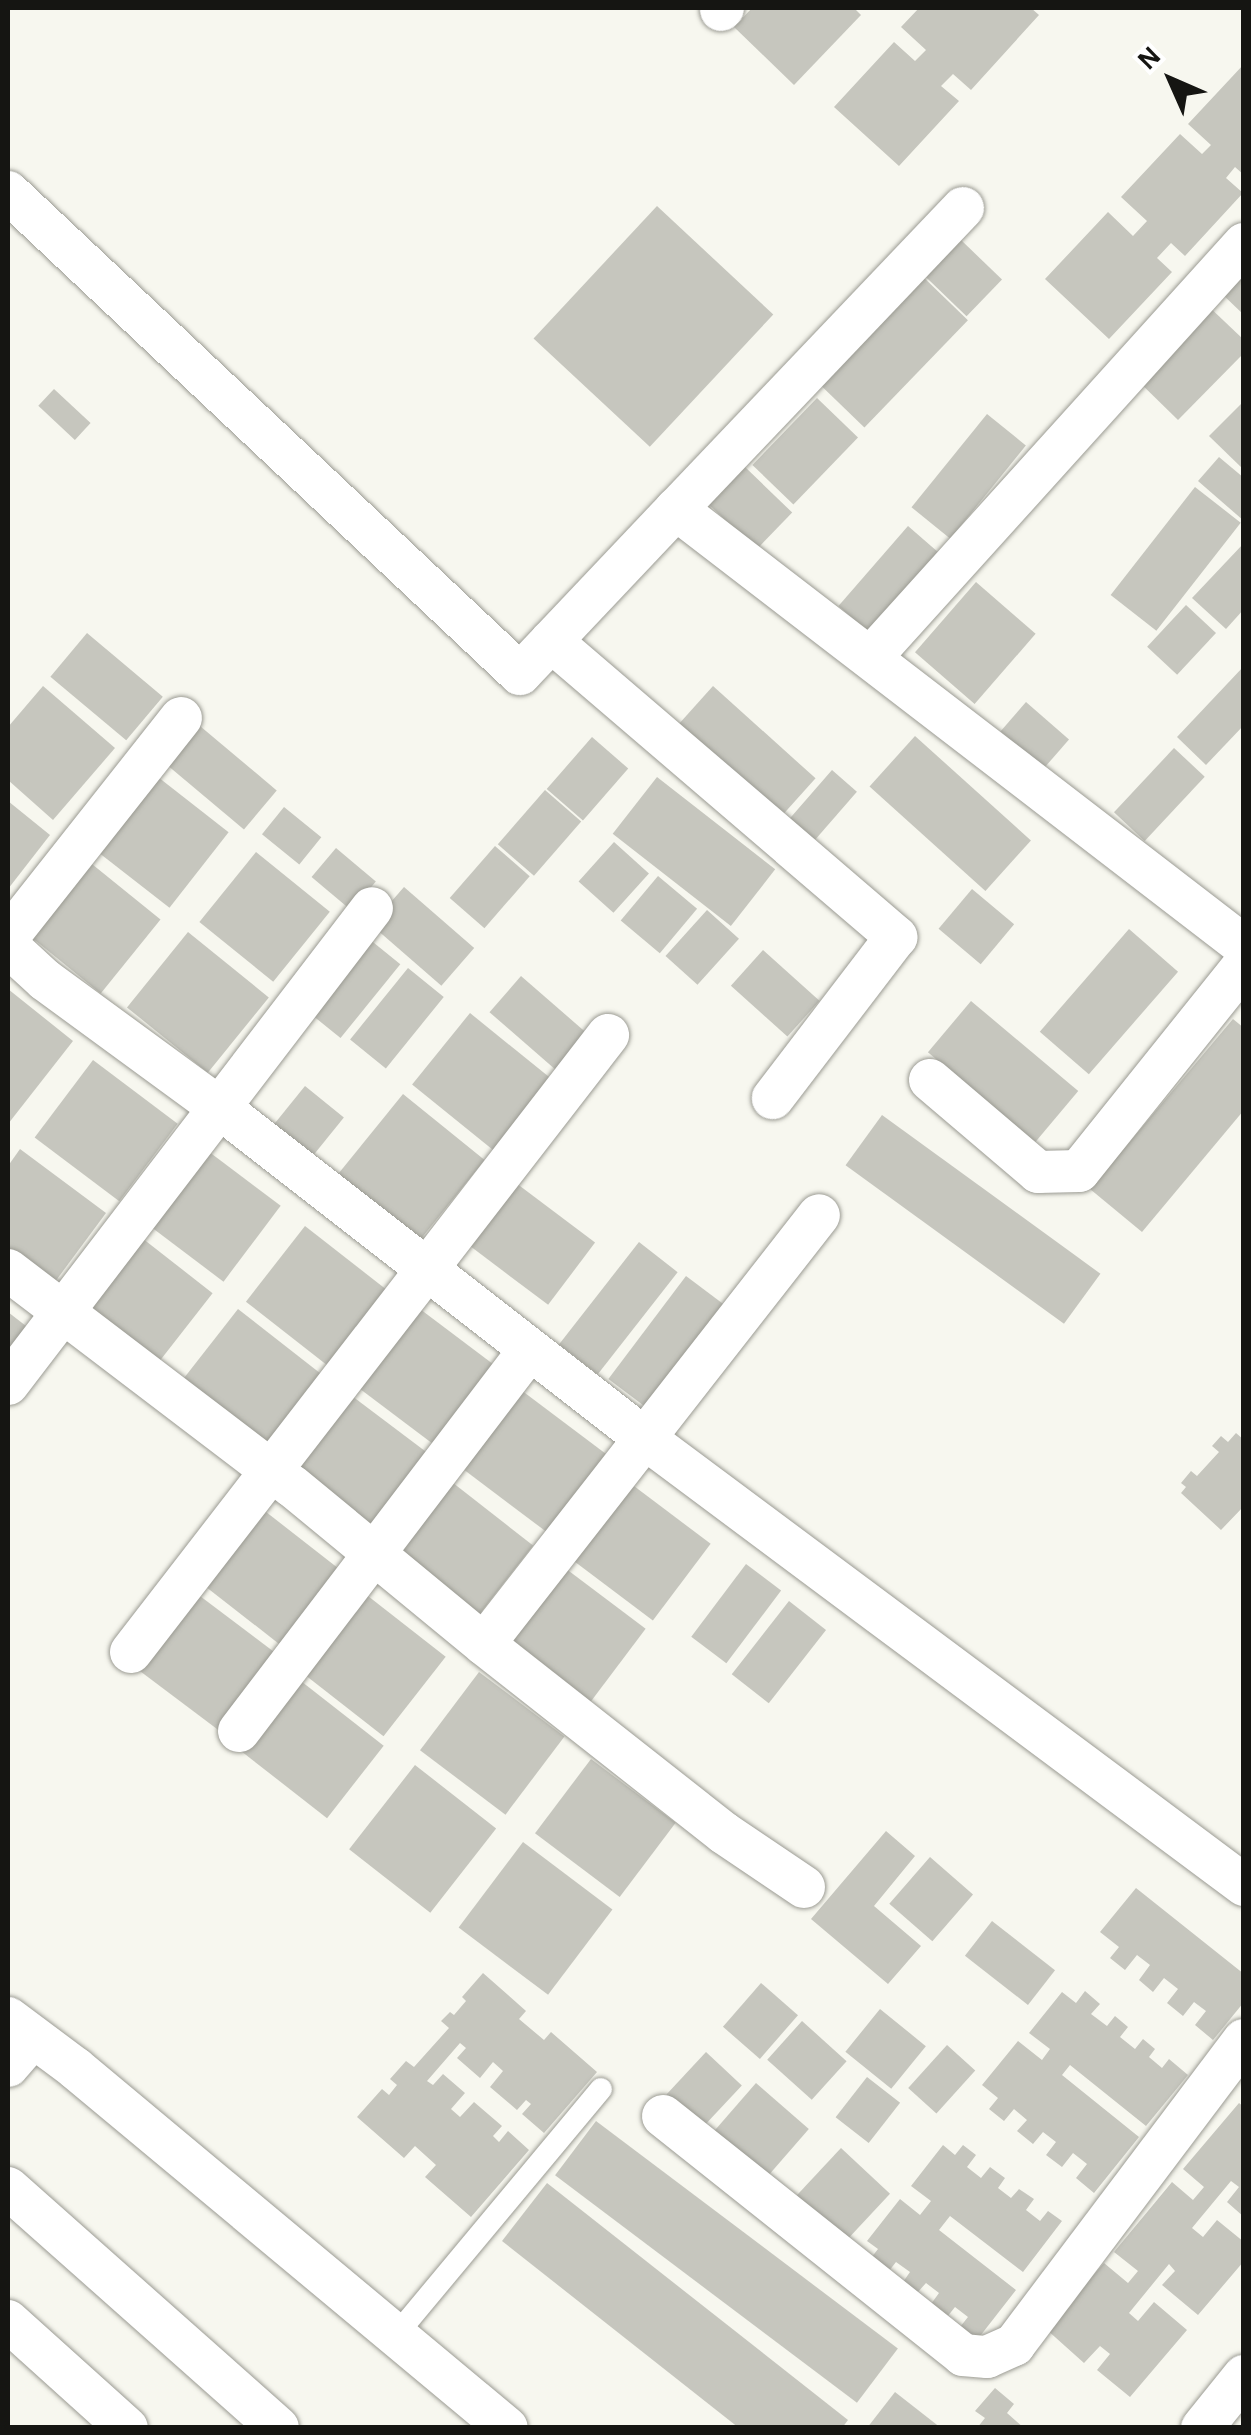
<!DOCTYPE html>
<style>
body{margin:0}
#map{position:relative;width:1251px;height:2435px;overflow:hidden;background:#f7f7ef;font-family:"Alegreya Sans",sans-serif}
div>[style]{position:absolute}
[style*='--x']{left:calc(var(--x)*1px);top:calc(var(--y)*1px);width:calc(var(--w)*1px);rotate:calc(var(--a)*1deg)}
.building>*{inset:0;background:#c6c6be;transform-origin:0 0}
.roads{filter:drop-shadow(0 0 2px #9b9b93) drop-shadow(0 0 2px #9b9b93)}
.lane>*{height:22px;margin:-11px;padding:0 11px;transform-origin:11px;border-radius:11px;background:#fff}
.street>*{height:42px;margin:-21px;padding:0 21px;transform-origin:21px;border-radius:21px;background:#fff}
span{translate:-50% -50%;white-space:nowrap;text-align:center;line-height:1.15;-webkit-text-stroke:9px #fff;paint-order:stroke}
.frame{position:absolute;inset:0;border:10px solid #151512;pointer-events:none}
.north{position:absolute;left:1121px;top:30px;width:100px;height:100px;-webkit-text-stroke:8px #fff;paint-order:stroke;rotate:315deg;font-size:28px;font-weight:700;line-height:40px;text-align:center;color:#151512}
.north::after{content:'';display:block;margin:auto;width:35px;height:45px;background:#151512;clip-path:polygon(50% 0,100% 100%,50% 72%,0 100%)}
</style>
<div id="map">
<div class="building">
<div style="clip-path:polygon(752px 8px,854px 8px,861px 15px,794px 85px,734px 27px)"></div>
<div style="clip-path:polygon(919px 8px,1031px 8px,1039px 15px,971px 90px,953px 74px,941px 86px,959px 101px,899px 166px,834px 107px,894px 42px,915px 61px,926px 50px,901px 27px)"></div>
<div style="clip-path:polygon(1244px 64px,1244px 175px,1235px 167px,1226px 178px,1243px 193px,1185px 256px,1171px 243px,1157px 258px,1172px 272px,1109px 339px,1045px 279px,1108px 212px,1133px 236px,1147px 221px,1121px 197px,1180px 134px,1202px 154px,1211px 145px,1188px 124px)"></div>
<div style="left:657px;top:206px;width:159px;height:181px;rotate:43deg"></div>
<div style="left:961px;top:240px;width:57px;height:51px;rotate:44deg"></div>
<div style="clip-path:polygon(1244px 270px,1244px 315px,1221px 293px)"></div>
<div style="left:919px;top:273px;width:68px;height:149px;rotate:44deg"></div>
<div style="clip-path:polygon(1204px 302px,1244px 340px,1244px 353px,1178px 420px,1132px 375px)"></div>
<div style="left:54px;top:389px;width:50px;height:23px;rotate:43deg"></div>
<div style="left:817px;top:398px;width:57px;height:93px;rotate:44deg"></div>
<div style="clip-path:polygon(1244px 401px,1244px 470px,1209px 436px)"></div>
<div style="left:987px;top:414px;width:50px;height:120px;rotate:39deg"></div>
<div style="clip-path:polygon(1219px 457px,1244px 478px,1244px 521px,1198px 481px)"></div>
<div style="left:744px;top:466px;width:67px;height:52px;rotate:44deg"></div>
<div style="left:1195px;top:487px;width:58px;height:137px;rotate:38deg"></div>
<div style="left:908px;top:526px;width:45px;height:106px;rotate:41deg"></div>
<div style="clip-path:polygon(1244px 543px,1244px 609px,1226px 629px,1192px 598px)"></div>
<div style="left:976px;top:582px;width:79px;height:93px;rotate:41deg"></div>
<div style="left:1186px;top:605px;width:41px;height:57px;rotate:43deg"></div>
<div style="left:87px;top:633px;width:99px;height:57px;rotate:40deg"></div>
<div style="clip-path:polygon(1244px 666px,1244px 725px,1206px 765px,1177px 737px)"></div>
<div style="clip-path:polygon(43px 686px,115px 748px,53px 820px,8px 780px,8px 727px)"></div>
<div style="left:713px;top:686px;width:138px;height:54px;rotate:42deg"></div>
<div style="left:1026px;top:702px;width:57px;height:39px;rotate:41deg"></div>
<div style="left:194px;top:721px;width:108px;height:51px;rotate:40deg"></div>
<div style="left:915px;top:736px;width:156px;height:68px;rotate:42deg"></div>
<div style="left:592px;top:737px;width:48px;height:69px;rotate:41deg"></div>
<div style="left:1174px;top:748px;width:42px;height:88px;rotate:43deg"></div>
<div style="left:149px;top:770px;width:101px;height:96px;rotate:38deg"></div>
<div style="left:832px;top:770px;width:33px;height:74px;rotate:41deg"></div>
<div style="left:657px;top:777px;width:150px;height:72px;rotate:38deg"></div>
<div style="left:545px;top:790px;width:48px;height:72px;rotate:41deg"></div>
<div style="clip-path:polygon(8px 801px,50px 835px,8px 889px)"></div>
<div style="left:284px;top:807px;width:48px;height:35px;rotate:39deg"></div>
<div style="left:614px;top:842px;width:47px;height:53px;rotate:42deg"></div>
<div style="left:495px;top:846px;width:46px;height:69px;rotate:41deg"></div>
<div style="left:336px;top:848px;width:52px;height:38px;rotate:40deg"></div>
<div style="left:256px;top:852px;width:95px;height:90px;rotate:39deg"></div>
<div style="left:82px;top:856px;width:101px;height:95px;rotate:39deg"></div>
<div style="left:658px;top:876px;width:51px;height:58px;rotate:40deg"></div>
<div style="left:404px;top:887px;width:93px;height:50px;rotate:41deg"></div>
<div style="left:972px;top:889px;width:55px;height:52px;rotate:40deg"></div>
<div style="left:707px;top:910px;width:43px;height:62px;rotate:42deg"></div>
<div style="left:1129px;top:929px;width:65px;height:136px;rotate:41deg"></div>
<div style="left:188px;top:932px;width:104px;height:97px;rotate:39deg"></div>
<div style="left:363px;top:934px;width:48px;height:95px;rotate:39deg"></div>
<div style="left:763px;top:950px;width:76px;height:48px;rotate:42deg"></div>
<div style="left:408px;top:968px;width:46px;height:92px;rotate:39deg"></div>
<div style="left:521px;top:976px;width:88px;height:48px;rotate:41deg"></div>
<div style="clip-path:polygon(8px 989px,73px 1041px,8px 1124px)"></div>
<div style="left:971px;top:1001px;width:140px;height:67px;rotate:40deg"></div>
<div style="left:470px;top:1013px;width:111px;height:92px;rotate:39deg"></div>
<div style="clip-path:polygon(1233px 1019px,1244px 1028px,1244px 1110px,1142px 1232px,1090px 1189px)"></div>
<div style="left:93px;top:1060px;width:106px;height:97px;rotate:37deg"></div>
<div style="left:305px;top:1086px;width:50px;height:53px;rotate:39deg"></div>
<div style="left:403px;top:1094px;width:105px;height:114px;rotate:39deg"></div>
<div style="left:882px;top:1115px;width:270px;height:62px;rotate:36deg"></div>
<div style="left:200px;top:1145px;width:101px;height:95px;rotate:37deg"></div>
<div style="clip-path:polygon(20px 1149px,106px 1213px,46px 1294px,8px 1265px,8px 1166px)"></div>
<div style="left:516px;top:1183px;width:99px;height:78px;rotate:37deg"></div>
<div style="left:305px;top:1226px;width:108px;height:96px;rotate:38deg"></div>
<div style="left:133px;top:1231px;width:101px;height:99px;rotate:38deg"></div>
<div style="left:639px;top:1242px;width:49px;height:130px;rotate:38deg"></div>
<div style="left:686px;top:1276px;width:50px;height:129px;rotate:37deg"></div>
<div style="left:412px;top:1303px;width:103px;height:100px;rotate:37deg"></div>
<div style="left:238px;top:1309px;width:110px;height:94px;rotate:38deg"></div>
<div style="clip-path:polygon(8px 1312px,26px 1326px,8px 1350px)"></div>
<div style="left:521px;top:1390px;width:114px;height:98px;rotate:37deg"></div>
<div style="left:348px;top:1393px;width:103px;height:98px;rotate:37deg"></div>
<div style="clip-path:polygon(1236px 1433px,1244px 1440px,1244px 1506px,1221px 1530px,1181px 1493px,1186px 1487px,1181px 1483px,1191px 1471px,1197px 1476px,1219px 1452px,1212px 1446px,1221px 1436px,1228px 1442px)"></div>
<div style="left:622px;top:1477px;width:111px;height:96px;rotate:37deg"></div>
<div style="left:448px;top:1479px;width:108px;height:97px;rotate:38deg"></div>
<div style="left:261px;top:1508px;width:100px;height:96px;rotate:38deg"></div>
<div style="left:557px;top:1562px;width:111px;height:102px;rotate:37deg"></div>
<div style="left:746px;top:1564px;width:44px;height:91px;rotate:37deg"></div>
<div style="left:359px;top:1589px;width:110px;height:101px;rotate:38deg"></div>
<div style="left:192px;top:1590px;width:112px;height:96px;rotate:37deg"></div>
<div style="left:789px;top:1601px;width:47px;height:93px;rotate:38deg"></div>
<div style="left:479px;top:1672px;width:107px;height:98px;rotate:37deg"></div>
<div style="left:297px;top:1678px;width:110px;height:92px;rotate:38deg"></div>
<div style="left:591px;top:1759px;width:106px;height:93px;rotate:37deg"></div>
<div style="left:415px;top:1765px;width:103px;height:107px;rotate:38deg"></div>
<div style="clip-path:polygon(886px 1831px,915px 1856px,874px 1906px,921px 1946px,888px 1984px,811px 1919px)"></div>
<div style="left:523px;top:1842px;width:112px;height:107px;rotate:37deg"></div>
<div style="left:930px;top:1857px;width:57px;height:62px;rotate:41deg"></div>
<div style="clip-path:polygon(1136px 1888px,1244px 1974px,1244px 2002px,1213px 2040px,1195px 2025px,1206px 2011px,1194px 2002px,1183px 2016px,1167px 2003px,1178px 1989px,1164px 1978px,1153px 1992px,1139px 1980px,1150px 1965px,1137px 1955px,1125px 1970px,1110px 1958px,1119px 1947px,1100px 1932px)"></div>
<div style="left:992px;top:1921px;width:80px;height:44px;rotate:38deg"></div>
<div style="clip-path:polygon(483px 1973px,526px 2011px,519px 2019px,544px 2040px,551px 2032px,597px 2072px,544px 2133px,522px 2114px,531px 2104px,526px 2100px,517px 2110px,490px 2087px,503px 2071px,493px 2062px,480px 2078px,457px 2058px,466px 2048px,460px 2043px,427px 2081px,433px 2085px,443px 2074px,465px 2093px,451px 2109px,460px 2117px,474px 2102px,502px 2126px,493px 2136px,499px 2142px,508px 2131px,529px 2150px,471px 2217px,425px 2177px,436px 2165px,415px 2146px,404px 2158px,357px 2117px,382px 2089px,389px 2095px,397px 2085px,390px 2079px,406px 2061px,414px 2067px,449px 2028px,441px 2021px,450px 2012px,454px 2015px,466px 2001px,462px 1997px)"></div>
<div style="left:761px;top:1983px;width:49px;height:58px;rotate:41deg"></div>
<div style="clip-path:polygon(1085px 1991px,1100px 2004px,1091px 2014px,1107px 2026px,1115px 2016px,1128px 2027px,1120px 2037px,1135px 2049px,1143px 2039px,1155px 2049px,1149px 2057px,1162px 2068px,1169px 2059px,1188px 2075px,1146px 2126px,1070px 2065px,1062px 2075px,1139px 2137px,1094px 2193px,1076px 2178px,1087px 2164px,1073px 2153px,1062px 2167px,1046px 2155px,1056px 2142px,1043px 2132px,1033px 2144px,1017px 2131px,1027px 2120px,1014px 2109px,1004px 2121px,989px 2109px,998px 2098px,982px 2085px,1018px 2041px,1042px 2060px,1050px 2049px,1029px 2033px,1062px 1992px,1076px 2003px)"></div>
<div style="left:880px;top:2009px;width:59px;height:55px;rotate:39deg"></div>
<div style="left:802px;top:2021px;width:60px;height:52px;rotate:42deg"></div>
<div style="left:947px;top:2045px;width:38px;height:58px;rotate:42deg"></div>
<div style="left:706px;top:2052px;width:49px;height:58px;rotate:43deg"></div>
<div style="left:867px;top:2077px;width:42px;height:51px;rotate:38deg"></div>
<div style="left:756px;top:2083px;width:70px;height:63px;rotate:41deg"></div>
<div style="clip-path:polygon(1239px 2103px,1244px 2107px,1244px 2217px,1227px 2202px,1239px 2187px,1231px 2181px,1192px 2228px,1203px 2237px,1217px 2220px,1244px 2242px,1244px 2261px,1198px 2315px,1162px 2285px,1175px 2271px,1169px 2264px,1129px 2313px,1138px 2321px,1154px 2302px,1187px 2330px,1130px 2397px,1097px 2370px,1110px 2354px,1100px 2346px,1084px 2363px,1046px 2329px,1104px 2263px,1128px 2283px,1138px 2271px,1114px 2252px,1172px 2182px,1193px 2200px,1204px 2187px,1183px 2169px)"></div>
<div style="left:596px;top:2121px;width:378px;height:68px;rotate:37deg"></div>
<div style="clip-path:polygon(943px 2145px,955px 2155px,963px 2145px,976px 2155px,967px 2167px,981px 2178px,990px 2167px,1005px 2178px,998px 2188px,1011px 2198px,1019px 2189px,1034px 2199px,1026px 2210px,1040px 2221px,1048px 2211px,1062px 2221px,1023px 2272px,950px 2216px,939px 2230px,1016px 2290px,977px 2340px,960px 2327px,968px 2317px,955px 2307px,947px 2317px,931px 2304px,939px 2293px,926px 2283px,917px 2293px,903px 2282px,910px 2272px,896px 2262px,889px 2271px,871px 2258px,878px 2249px,867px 2241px,900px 2199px,920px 2215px,931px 2201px,911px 2186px)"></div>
<div style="left:841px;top:2148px;width:67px;height:65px;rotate:43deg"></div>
<div style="clip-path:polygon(547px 2183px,848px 2420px,842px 2428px,739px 2428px,502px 2241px)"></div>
<div style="clip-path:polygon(995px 2388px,1014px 2404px,1007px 2413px,1024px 2428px,977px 2428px,985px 2418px,975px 2411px)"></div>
<div style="clip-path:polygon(895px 2392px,941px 2428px,867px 2428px)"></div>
</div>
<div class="roads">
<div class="lane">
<div style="--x:396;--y:2335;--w:320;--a:-50.2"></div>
</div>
<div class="street">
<div style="--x:721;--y:10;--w:3;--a:-45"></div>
<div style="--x:8;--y:192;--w:703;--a:43.27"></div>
<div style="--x:520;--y:674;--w:227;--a:-46.6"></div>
<div style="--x:963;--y:208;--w:416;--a:133.6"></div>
<div style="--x:676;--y:509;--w:717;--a:37.57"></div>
<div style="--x:551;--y:641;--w:455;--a:40.6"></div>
<div style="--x:896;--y:937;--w:203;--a:127.4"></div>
<div style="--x:872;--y:656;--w:555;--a:-47.92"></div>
<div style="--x:8;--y:937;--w:279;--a:-51.7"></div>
<div style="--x:8;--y:946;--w:50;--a:42.6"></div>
<div style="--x:45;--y:980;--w:212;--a:36.2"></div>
<div style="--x:216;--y:1105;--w:541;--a:37.87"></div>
<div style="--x:643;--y:1437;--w:750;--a:36.7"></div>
<div style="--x:930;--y:1080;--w:142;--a:40.4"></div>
<div style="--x:1038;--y:1172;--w:41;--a:-1.4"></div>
<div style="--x:1079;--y:1171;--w:264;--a:-51.3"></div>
<div style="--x:8;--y:1270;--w:357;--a:37.3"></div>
<div style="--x:292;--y:1486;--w:249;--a:39.5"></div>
<div style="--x:8;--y:1384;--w:599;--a:-52.59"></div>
<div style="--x:131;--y:1652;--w:780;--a:-52.29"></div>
<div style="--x:239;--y:1731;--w:479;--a:-52.7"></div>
<div style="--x:804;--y:1887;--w:97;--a:-146"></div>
<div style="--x:724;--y:1833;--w:305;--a:-141.8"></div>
<div style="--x:484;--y:1644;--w:544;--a:-52.01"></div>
<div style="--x:8;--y:2018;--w:84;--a:36.7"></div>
<div style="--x:75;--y:2068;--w:562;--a:39.81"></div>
<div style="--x:8;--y:2066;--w:38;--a:-49"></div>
<div style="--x:663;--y:2116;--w:384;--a:38.5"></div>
<div style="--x:963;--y:2355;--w:24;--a:5"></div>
<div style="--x:987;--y:2357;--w:30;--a:-24"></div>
<div style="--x:1014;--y:2345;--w:382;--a:-53"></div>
<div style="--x:8;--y:2188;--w:361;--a:41.6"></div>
<div style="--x:8;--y:2321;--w:160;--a:42"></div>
<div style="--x:1202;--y:2428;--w:67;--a:-51.1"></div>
</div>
</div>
<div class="frame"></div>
<div class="north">N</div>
</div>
